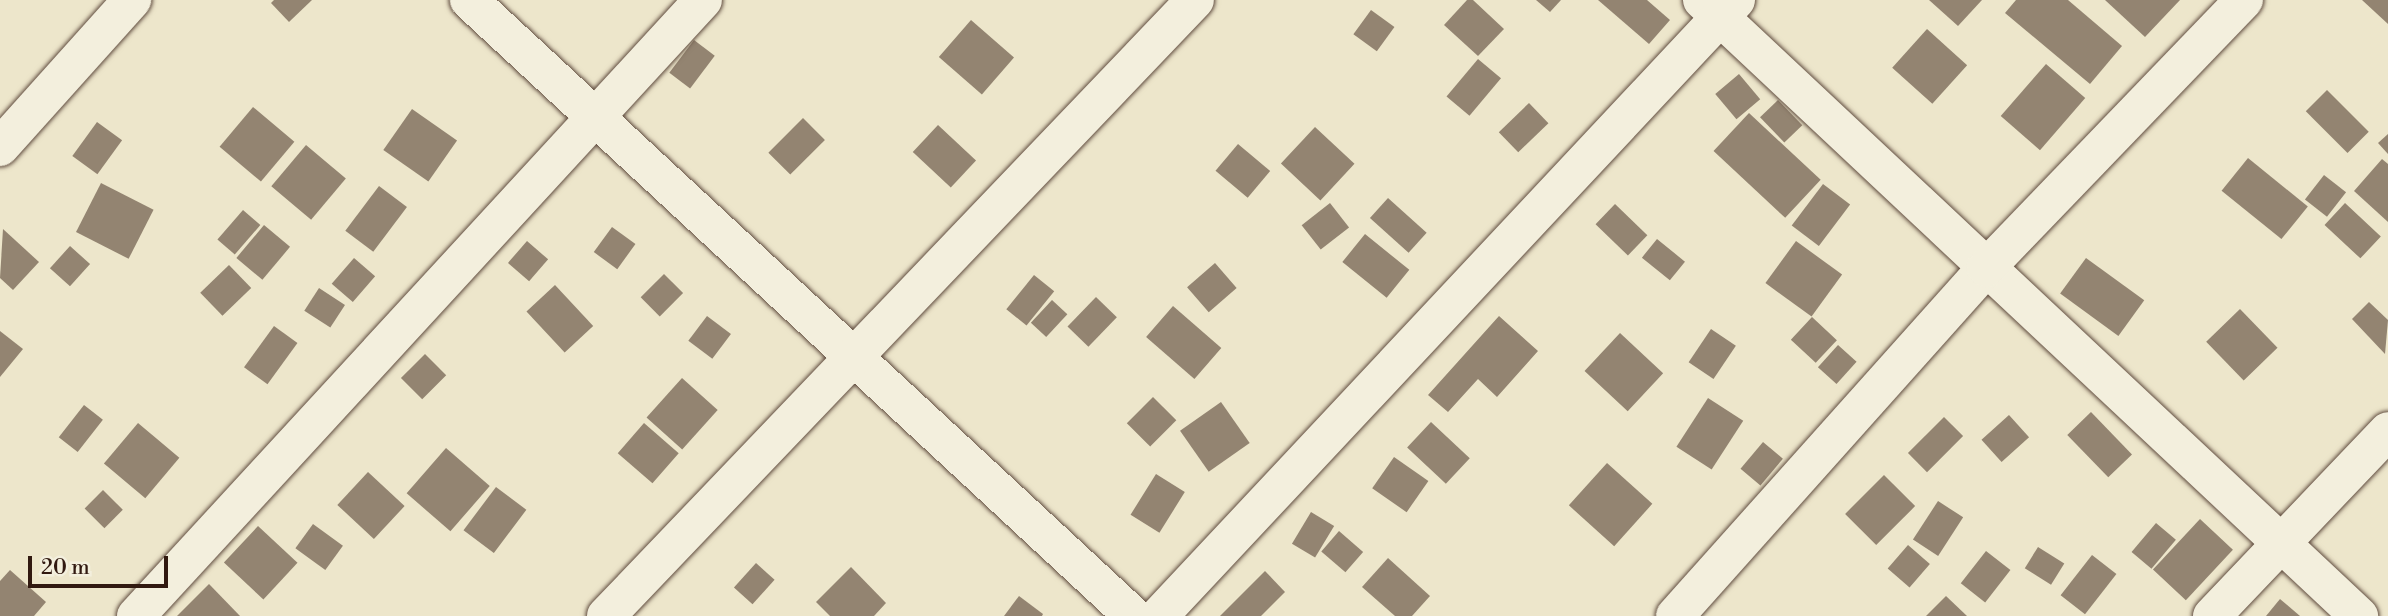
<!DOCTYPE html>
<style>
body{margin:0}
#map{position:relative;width:2388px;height:616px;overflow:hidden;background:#ede6cb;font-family:"Libre Bodoni",serif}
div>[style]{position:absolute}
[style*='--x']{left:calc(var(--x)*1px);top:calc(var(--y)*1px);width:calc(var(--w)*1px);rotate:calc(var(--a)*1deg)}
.building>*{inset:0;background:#938471;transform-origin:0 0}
.roads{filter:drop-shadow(0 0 2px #604c3f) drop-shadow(0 0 2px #604c3f)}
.minor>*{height:38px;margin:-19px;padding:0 19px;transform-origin:19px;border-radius:19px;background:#f3efdd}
span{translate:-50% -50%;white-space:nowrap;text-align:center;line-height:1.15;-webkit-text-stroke:7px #f3efdd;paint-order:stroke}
.scale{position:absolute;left:28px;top:556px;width:140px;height:32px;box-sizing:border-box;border:4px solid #311910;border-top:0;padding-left:9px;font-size:21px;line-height:24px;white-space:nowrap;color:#311910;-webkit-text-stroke:5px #f3efdd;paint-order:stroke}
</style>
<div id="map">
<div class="building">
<div style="clip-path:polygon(274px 0,312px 0,289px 22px,271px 3px)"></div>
<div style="clip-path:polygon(1467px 0,1473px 0,1504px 29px,1478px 56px,1444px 25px)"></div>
<div style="clip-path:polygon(1536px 0,1561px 0,1550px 12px)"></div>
<div style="clip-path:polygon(1598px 0,1647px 0,1670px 20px,1649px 44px)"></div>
<div style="clip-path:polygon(1929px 0,1982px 0,1958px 26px)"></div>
<div style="clip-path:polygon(2016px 0,2068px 0,2122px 46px,2090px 84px,2005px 13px)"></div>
<div style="clip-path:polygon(2105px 0,2180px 0,2145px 37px)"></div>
<div style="clip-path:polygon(2362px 0,2388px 0,2388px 24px)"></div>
<div style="left:1371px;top:10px;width:29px;height:30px;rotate:36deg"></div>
<div style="left:971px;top:20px;width:57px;height:49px;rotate:41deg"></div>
<div style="left:1927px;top:29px;width:54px;height:52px;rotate:42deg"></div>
<div style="left:694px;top:40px;width:26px;height:41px;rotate:37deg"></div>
<div style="left:1478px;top:59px;width:30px;height:49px;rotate:40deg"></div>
<div style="left:2046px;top:64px;width:52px;height:69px;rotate:41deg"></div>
<div style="left:1739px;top:74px;width:33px;height:31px;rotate:50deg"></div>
<div style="left:2327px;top:90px;width:59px;height:30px;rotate:45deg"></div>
<div style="left:1778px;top:100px;width:35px;height:25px;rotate:46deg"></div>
<div style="left:1529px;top:103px;width:28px;height:42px;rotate:46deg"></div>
<div style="left:253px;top:107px;width:54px;height:52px;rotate:40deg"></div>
<div style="left:412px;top:109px;width:55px;height:50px;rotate:35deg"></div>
<div style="left:1749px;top:113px;width:98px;height:52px;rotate:43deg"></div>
<div style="left:803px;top:118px;width:31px;height:49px;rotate:45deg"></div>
<div style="left:97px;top:122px;width:31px;height:42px;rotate:36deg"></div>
<div style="left:938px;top:125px;width:52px;height:37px;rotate:43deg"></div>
<div style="left:1315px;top:127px;width:54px;height:50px;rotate:43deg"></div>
<div style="clip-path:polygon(2388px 134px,2388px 154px,2378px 143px)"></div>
<div style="left:1238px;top:144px;width:42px;height:35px;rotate:40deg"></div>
<div style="left:306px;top:145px;width:52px;height:54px;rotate:40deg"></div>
<div style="left:2248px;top:158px;width:77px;height:42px;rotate:39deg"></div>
<div style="clip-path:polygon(2382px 159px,2388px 164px,2388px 222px,2354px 191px)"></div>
<div style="left:2324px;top:175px;width:28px;height:31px;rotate:38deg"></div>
<div style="left:101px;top:183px;width:59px;height:55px;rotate:27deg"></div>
<div style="left:1823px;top:184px;width:34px;height:52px;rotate:37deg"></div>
<div style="left:379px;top:186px;width:35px;height:56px;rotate:37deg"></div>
<div style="left:1388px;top:198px;width:52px;height:27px;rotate:42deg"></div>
<div style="left:1330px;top:203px;width:31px;height:36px;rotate:52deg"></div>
<div style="left:2345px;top:203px;width:49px;height:30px;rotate:43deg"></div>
<div style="left:1615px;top:204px;width:45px;height:28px;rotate:44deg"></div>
<div style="left:243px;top:210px;width:23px;height:39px;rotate:41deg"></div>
<div style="left:264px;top:225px;width:34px;height:43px;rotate:40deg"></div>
<div style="left:612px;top:227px;width:29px;height:31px;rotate:36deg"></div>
<div style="clip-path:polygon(3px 229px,39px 262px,13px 290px,0 278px)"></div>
<div style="left:1365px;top:234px;width:57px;height:36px;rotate:39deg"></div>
<div style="left:1657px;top:239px;width:36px;height:24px;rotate:39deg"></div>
<div style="left:527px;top:241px;width:28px;height:29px;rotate:41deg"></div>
<div style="left:1796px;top:241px;width:57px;height:52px;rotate:36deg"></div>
<div style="left:70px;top:246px;width:27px;height:30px;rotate:42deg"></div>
<div style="left:354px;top:258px;width:28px;height:34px;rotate:41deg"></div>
<div style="left:2086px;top:258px;width:72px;height:44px;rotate:36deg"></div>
<div style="left:1215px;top:263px;width:33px;height:37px;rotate:49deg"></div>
<div style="left:229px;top:265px;width:32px;height:40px;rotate:46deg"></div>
<div style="left:664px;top:274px;width:27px;height:33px;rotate:45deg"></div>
<div style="left:1034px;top:275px;width:26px;height:44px;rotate:39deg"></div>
<div style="left:555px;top:285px;width:56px;height:39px;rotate:47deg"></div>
<div style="left:319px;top:288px;width:31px;height:27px;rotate:33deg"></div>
<div style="left:1096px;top:297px;width:29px;height:41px;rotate:44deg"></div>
<div style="left:1052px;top:300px;width:21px;height:31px;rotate:43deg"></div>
<div style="clip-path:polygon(2369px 302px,2388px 320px,2385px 354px,2352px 319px)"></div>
<div style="left:1173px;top:306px;width:64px;height:41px;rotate:41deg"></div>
<div style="left:2240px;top:309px;width:54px;height:47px;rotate:46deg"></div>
<div style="left:707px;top:316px;width:30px;height:31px;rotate:37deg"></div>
<div style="clip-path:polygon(1499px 316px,1538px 351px,1497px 397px,1478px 379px,1448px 412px,1428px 395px)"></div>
<div style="left:1812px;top:317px;width:34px;height:31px;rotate:43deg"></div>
<div style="left:274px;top:326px;width:29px;height:51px;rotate:36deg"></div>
<div style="left:1711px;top:329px;width:30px;height:40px;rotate:34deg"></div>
<div style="clip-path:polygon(0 331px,23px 349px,0 377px)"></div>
<div style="left:1620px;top:333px;width:59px;height:52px;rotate:43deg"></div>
<div style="left:1838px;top:345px;width:25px;height:30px;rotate:42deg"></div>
<div style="left:425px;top:354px;width:30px;height:34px;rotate:45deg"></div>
<div style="left:682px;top:378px;width:48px;height:53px;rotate:42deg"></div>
<div style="left:1153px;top:397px;width:33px;height:37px;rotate:45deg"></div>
<div style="left:1708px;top:398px;width:42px;height:58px;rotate:33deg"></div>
<div style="left:1221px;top:402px;width:50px;height:50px;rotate:55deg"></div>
<div style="left:84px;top:405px;width:24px;height:41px;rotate:38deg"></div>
<div style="left:2091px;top:412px;width:59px;height:33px;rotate:46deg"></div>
<div style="left:2009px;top:415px;width:30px;height:37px;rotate:48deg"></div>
<div style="left:1944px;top:417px;width:27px;height:51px;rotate:45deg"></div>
<div style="left:1431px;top:422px;width:53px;height:35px;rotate:43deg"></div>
<div style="left:138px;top:423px;width:54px;height:53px;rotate:40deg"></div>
<div style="left:644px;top:423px;width:46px;height:40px;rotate:41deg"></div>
<div style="left:1763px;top:442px;width:26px;height:35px;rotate:40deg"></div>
<div style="left:446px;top:448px;width:58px;height:60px;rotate:41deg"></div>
<div style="left:1394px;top:457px;width:42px;height:38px;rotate:35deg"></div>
<div style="left:1607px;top:463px;width:61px;height:57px;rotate:42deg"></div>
<div style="left:368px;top:472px;width:50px;height:45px;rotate:43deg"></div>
<div style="left:1156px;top:474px;width:34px;height:48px;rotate:32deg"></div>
<div style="left:1884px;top:475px;width:44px;height:55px;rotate:45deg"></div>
<div style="left:496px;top:487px;width:38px;height:54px;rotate:37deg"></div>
<div style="left:103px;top:490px;width:28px;height:26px;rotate:45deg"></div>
<div style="left:1938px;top:501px;width:30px;height:46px;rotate:33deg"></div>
<div style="left:1311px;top:512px;width:27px;height:37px;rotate:31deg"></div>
<div style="left:2200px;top:519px;width:45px;height:69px;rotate:43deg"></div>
<div style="left:2156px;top:523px;width:26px;height:38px;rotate:40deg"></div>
<div style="left:313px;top:524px;width:37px;height:30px;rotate:36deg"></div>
<div style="left:258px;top:526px;width:54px;height:50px;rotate:43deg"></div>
<div style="left:1339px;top:531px;width:32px;height:27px;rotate:41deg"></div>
<div style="left:1908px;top:545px;width:29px;height:31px;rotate:41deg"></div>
<div style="left:2038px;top:547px;width:31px;height:25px;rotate:32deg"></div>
<div style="left:1986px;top:551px;width:31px;height:41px;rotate:38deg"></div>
<div style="left:2092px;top:555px;width:31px;height:51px;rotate:38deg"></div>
<div style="clip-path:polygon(1388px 558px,1430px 596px,1412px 616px,1395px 616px,1362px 587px)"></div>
<div style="left:756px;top:563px;width:25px;height:33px;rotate:42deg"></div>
<div style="clip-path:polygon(851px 567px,886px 603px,874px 616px,830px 616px,816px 602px)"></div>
<div style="clip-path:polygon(10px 570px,46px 602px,34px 616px,0 616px,0 581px)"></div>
<div style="clip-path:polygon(1265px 571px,1285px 592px,1261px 616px,1220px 616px)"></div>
<div style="clip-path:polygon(209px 584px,240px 616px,177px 616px)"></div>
<div style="clip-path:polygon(1019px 596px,1043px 614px,1042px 616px,1004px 616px)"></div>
<div style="clip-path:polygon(1946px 596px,1967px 616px,1926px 616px)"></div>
<div style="clip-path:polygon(2280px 599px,2300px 616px,2266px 616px)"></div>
</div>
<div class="roads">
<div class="minor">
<div style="--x:469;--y:0;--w:906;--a:42.85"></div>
<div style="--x:1702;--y:0;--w:901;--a:43.16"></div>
<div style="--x:0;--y:147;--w:198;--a:-48.1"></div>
<div style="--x:136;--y:616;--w:837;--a:-47.37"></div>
<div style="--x:606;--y:616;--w:852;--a:-46.28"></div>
<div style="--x:1159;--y:616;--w:844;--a:-46.87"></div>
<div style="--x:1675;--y:616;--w:467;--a:-48.2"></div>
<div style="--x:1986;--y:268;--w:372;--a:-46.1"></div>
<div style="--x:2212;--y:616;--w:255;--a:-46.4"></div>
</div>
</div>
<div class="scale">20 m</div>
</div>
